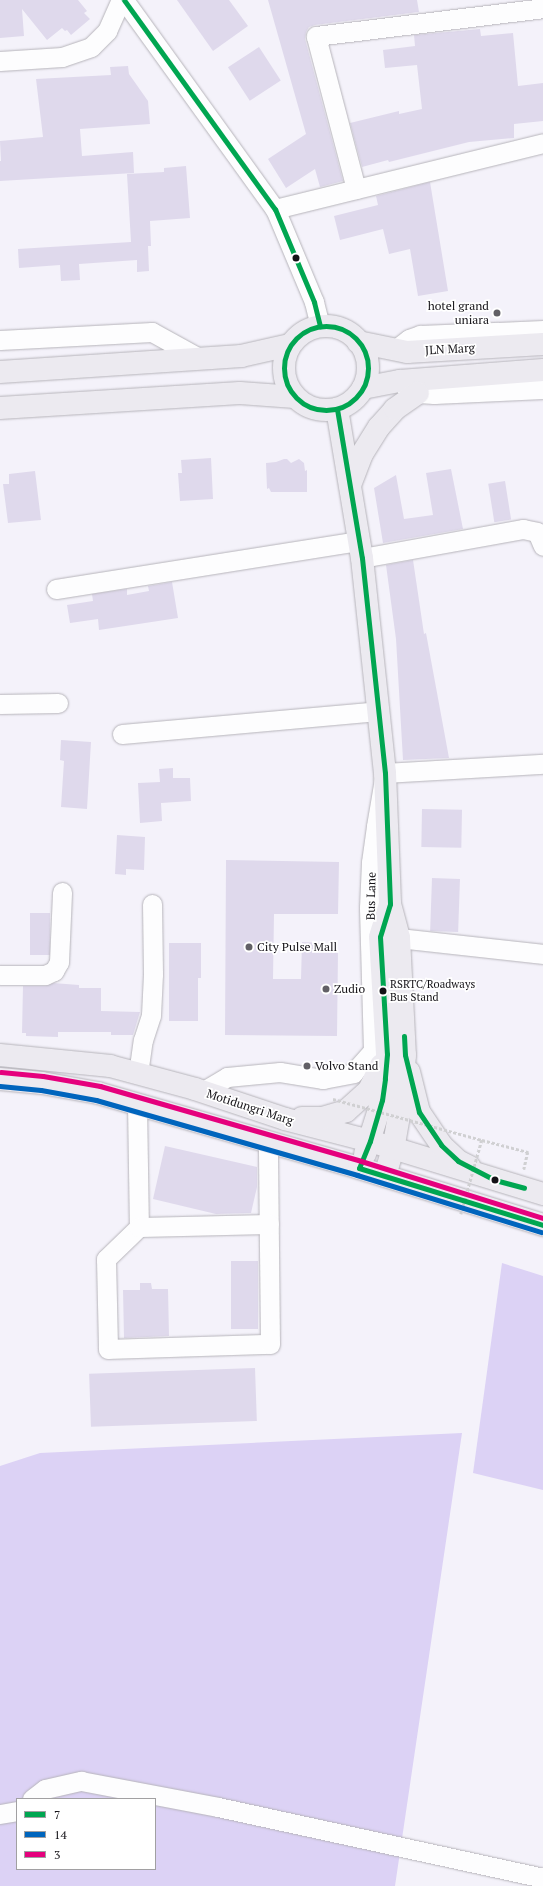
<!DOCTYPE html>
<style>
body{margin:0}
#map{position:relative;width:543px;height:1886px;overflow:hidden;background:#f4f2fa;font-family:"PT Serif",serif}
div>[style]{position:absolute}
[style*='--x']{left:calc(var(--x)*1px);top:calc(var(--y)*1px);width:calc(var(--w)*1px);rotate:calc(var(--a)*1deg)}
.green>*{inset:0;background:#dcd2f5}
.building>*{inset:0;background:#dfd9ec;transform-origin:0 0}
.path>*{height:2.5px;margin-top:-1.25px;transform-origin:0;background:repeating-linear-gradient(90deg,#d0d0d2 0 3px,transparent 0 5px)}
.roads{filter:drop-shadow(0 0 1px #b6b4ba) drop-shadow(0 0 1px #b6b4ba)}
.minor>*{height:19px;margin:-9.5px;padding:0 9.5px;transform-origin:9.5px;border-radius:9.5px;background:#fdfdfe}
.major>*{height:22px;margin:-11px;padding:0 11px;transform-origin:11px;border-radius:11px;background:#eceaf0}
.major>.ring{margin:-11px;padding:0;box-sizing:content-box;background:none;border:22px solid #eceaf0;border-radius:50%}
.path-bridge>*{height:2.5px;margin-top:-1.25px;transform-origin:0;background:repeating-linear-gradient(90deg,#d0d0d2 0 3px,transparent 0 5px)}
.bus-1>*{height:5px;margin:-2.5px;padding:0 2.5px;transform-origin:2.5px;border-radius:2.5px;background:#00a651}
.bus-1>.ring{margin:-2.5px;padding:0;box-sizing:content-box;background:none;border:5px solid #00a651;border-radius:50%}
.bus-2>*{height:5px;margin:-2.5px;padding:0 2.5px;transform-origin:2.5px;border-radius:2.5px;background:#0065bd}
.bus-3>*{height:5px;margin:-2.5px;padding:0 2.5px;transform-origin:2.5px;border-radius:2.5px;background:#e5007d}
.dots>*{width:11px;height:11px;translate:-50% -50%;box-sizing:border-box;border:2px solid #fff;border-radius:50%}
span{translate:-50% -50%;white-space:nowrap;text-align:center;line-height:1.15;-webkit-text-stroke:3.5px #fff;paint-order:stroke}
.bus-label{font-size:11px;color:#141217}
.left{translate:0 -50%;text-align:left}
.poi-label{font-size:12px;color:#141217}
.right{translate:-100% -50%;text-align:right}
.street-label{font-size:12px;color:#141217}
.legend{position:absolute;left:16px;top:1798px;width:140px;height:72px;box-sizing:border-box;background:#fff;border:1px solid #a1a0a2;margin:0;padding:5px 7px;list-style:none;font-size:12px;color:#141217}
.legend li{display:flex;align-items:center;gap:8px;height:20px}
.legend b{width:20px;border:1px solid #a1a0a2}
</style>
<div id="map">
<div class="green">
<div style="clip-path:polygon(502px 1263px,543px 1276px,543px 1490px,473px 1473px)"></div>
<div style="clip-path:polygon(evenodd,462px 1433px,395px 1886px,0 1886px,0 1466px,40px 1453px,462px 1433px,17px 1799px,155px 1799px,155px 1869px,17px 1869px,17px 1799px)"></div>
</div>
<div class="building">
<div style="clip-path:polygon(0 0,78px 0,87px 11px,84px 13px,90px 19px,71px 35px,67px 30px,65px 31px,62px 28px,47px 40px,22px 9px,24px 36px,0 38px)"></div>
<div style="clip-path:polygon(177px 0,229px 0,248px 26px,213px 51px)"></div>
<div style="clip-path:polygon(268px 0,417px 0,419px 12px,315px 25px,309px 27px,306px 32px,305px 39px,343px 181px,320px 187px,315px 169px,286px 188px,268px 159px,306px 134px)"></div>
<div style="clip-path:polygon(480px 29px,481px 36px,513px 33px,518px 86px,543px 83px,543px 121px,514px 124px,514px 138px,469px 142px,389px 162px,388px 160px,362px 167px,350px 123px,399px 111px,399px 114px,422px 109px,417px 65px,385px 68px,383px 50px,415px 46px,414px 35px)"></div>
<div style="left:259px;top:47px;width:40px;height:37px;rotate:57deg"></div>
<div style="clip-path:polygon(128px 66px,129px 74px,148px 101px,150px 124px,80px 129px,82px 156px,133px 152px,134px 173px,0 181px,0 161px,1px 161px,0 141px,43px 137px,36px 79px,111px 75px,110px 67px)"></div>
<div style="clip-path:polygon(186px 166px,190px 218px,150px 221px,151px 246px,148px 246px,149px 271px,137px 272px,137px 260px,79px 264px,80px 280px,61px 281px,60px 265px,19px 268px,18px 249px,131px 242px,127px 174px,164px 172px,164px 168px)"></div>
<div style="clip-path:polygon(430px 182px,448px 291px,418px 296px,410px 249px,389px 254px,383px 229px,340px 240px,334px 216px,378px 205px,376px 196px)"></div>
<div style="clip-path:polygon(211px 458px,213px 499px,180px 501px,178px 473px,182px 473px,181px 460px)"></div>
<div style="clip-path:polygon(284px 459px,287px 459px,291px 463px,299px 459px,304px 463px,305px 471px,307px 470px,307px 492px,271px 492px,269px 488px,267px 489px,266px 463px,276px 462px)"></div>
<div style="clip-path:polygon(451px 469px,463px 529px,383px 543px,374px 488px,396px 475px,404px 519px,433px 515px,426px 473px)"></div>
<div style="clip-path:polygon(35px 471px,41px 520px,8px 523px,3px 484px,9px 484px,9px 474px)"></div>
<div style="left:505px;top:481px;width:39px;height:17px;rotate:81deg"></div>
<div style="clip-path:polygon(413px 560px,424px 634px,426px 633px,449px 758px,403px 760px,396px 639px,386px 565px)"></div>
<div style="clip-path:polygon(172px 582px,178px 618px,99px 630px,98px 619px,70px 623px,67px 605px,93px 601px,92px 594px,127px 589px,127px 595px,149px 591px,148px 586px)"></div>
<div style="clip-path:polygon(61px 740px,91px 742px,87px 809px,61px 807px,64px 761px,60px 760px)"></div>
<div style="clip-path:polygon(173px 768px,173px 778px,190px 778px,191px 801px,161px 803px,162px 821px,140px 823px,138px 783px,160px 782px,159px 769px)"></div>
<div style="left:422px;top:809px;width:40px;height:38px;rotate:1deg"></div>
<div style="clip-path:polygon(117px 835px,145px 837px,144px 870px,126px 869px,126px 875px,115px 874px)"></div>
<div style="clip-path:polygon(226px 860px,339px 862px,338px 914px,274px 914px,273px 979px,301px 979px,302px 942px,324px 943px,324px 952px,338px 952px,337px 1036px,225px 1035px)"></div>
<div style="left:432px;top:878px;width:28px;height:53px;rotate:2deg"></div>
<div style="left:30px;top:913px;width:20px;height:42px"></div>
<div style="clip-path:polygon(169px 943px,201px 943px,201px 978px,198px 978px,198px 1021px,169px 1021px)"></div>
<div style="clip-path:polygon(53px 983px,79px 985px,79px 988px,101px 988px,101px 1011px,140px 1012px,133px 1035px,111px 1035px,111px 1032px,58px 1032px,58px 1037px,26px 1036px,26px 1033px,22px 1033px,23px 986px,45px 986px)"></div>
<div style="clip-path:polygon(165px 1146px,257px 1167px,257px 1187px,251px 1213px,216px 1214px,153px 1199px)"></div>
<div style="left:231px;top:1261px;width:27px;height:68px"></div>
<div style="clip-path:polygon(140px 1283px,151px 1283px,152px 1289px,168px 1289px,169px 1336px,124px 1338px,123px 1290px,140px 1290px)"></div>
<div style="left:255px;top:1368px;width:53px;height:166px;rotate:88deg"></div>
</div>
<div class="path">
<div style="--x:482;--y:1140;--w:48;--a:14.6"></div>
<div style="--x:528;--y:1152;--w:18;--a:103"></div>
</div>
<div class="roads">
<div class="minor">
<div style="--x:124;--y:0;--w:258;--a:54.2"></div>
<div style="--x:275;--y:209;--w:101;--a:67.2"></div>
<div style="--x:314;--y:302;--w:25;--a:76"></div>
<div style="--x:0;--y:61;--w:62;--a:-3.7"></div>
<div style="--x:62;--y:57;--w:31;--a:-19"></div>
<div style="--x:91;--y:47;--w:23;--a:-45"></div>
<div style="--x:107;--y:31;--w:34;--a:-66"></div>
<div style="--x:356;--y:189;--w:158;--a:-104.7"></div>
<div style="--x:316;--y:36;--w:229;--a:-7"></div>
<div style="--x:275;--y:209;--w:276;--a:-13.8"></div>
<div style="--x:0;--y:340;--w:152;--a:-3"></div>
<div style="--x:152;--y:332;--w:56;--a:28.9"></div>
<div style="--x:396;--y:349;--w:16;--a:-38"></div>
<div style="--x:409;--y:339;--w:12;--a:-20"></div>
<div style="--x:420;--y:335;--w:123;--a:-2.3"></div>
<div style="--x:405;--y:386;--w:15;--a:28"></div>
<div style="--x:418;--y:393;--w:16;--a:4"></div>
<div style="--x:434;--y:394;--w:109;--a:-2.6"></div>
<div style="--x:362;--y:558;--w:164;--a:-10.2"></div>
<div style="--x:523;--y:529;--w:14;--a:12"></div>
<div style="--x:537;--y:532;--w:15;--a:67"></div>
<div style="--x:56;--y:589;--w:307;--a:-9"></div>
<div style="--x:0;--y:704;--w:58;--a:-1"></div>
<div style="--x:122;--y:734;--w:257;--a:-5.1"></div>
<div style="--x:399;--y:938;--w:145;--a:6.3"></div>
<div style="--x:0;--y:975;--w:45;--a:0"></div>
<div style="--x:45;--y:975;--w:10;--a:-24"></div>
<div style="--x:54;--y:971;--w:10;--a:-61"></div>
<div style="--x:59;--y:962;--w:70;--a:-87.5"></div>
<div style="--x:138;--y:1074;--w:34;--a:-82"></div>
<div style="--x:143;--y:1040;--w:26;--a:-72"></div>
<div style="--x:151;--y:1015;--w:41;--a:-87.2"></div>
<div style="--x:153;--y:974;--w:70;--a:-90.8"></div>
<div style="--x:202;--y:1092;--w:29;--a:-31"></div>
<div style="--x:227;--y:1077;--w:53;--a:-5.4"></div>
<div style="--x:280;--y:1072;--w:44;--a:9.2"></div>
<div style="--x:323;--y:1079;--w:31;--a:-11"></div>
<div style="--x:353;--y:1073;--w:30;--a:-48"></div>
<div style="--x:373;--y:1051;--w:143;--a:-91.6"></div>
<div style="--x:369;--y:908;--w:46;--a:-87.5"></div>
<div style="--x:371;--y:862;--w:36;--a:-82"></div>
<div style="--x:376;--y:826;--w:54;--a:-80.4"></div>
<div style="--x:385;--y:773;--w:158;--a:-3.3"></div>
<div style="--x:137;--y:1104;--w:123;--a:89.1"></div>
<div style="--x:139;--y:1227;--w:46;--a:135.9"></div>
<div style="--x:106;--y:1259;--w:90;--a:88.7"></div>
<div style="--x:108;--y:1349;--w:162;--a:-1.8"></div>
<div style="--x:270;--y:1344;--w:202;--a:-90.6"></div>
<div style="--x:139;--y:1227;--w:130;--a:-1.3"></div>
<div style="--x:32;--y:1799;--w:16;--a:-38"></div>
<div style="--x:45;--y:1789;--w:37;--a:-13"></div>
<div style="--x:81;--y:1781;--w:139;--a:10.7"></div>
<div style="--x:218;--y:1807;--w:333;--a:12.3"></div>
<div style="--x:0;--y:1814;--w:17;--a:-10"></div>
</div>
<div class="major">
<div class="ring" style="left:284px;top:326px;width:62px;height:62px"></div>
<div style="--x:358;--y:342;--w:50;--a:11.5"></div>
<div style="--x:407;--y:352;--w:136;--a:-3.4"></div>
<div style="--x:0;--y:372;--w:242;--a:-3.8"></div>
<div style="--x:241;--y:356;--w:50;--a:-12.7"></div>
<div style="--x:363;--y:388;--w:38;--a:-11"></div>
<div style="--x:400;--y:381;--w:143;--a:-4.4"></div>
<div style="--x:0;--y:408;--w:240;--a:-3.6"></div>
<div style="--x:240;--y:393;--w:55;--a:4.2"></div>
<div style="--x:337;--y:409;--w:151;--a:80.5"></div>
<div style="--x:362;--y:558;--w:216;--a:83.9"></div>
<div style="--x:385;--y:773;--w:131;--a:87.8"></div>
<div style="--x:390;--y:904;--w:35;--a:75"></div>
<div style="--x:399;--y:938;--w:117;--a:87.1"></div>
<div style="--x:405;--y:1055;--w:55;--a:95.2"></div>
<div style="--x:400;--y:1110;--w:40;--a:100"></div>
<div style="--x:393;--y:1149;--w:28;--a:107"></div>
<div style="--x:350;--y:485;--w:33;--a:-69"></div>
<div style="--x:362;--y:454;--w:32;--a:-58"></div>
<div style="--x:379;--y:427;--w:24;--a:-48"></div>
<div style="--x:395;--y:409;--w:28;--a:-35"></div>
<div style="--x:0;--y:1055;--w:111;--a:5.7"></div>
<div style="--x:110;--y:1066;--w:88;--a:15.1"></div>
<div style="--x:195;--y:1089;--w:95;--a:18.4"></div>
<div style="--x:285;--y:1119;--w:88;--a:14.5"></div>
<div style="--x:370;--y:1141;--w:181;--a:17"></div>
<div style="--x:409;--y:1072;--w:41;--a:76"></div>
<div style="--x:419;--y:1112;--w:40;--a:56"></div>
<div style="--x:441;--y:1145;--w:23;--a:43"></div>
<div style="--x:458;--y:1161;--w:13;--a:27"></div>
<div style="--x:0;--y:1079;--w:42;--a:5.4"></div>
<div style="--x:42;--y:1083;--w:57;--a:10.1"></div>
<div style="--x:98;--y:1093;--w:272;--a:16"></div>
<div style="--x:359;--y:1168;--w:193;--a:17.2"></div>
<div style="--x:302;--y:1118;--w:20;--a:0"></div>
<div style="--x:322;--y:1118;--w:25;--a:-16"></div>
<div style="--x:346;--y:1111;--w:31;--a:-42"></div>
<div style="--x:369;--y:1090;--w:28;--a:-64"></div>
<div style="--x:365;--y:1154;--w:57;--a:-72.5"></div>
<div style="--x:382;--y:1100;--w:21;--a:-82"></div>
<div style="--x:385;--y:1079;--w:25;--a:-85"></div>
<div style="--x:387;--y:1054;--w:117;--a:-93.4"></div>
<div style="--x:380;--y:937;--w:34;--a:-73"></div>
</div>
</div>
<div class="path-bridge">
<div style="--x:333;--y:1099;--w:155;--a:15.4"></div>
<div style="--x:482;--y:1140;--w:77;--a:105.8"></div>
</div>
<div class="bus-1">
<div style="--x:124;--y:0;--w:258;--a:54.2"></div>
<div style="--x:275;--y:209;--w:101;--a:67.2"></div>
<div style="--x:314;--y:302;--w:25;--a:76"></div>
<div class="ring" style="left:284px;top:326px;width:79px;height:79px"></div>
<div style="--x:337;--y:409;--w:151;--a:80.5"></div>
<div style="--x:362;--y:558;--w:216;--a:83.9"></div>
<div style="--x:385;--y:773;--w:131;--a:87.8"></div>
<div style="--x:390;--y:904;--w:34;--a:107"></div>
<div style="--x:380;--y:937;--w:117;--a:86.6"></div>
<div style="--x:387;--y:1054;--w:25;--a:95"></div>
<div style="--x:385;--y:1079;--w:21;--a:98"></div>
<div style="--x:382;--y:1100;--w:43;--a:106.3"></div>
<div style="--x:370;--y:1141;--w:29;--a:112"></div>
<div style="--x:359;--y:1168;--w:193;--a:17.2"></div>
<div style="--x:404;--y:1036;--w:19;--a:87"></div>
<div style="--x:405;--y:1055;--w:59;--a:76.2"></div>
<div style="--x:419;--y:1112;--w:40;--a:56"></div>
<div style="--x:441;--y:1145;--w:23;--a:43"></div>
<div style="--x:458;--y:1161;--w:42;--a:27.2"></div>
<div style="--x:495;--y:1180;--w:30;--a:15"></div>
</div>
<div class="bus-2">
<div style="--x:0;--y:1086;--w:41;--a:5.6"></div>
<div style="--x:41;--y:1090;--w:56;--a:10.3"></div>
<div style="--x:96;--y:1100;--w:272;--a:16"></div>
<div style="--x:357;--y:1175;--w:193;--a:17.2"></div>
</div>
<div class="bus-3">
<div style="--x:1;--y:1072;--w:42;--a:5.4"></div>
<div style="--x:43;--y:1076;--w:58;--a:10"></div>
<div style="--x:100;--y:1086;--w:272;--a:16"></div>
<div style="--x:361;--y:1161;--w:191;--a:17.4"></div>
</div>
<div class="dots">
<div style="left:296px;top:258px;background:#141217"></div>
<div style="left:497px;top:313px;background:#626066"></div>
<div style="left:249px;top:947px;background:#626066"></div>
<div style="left:326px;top:989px;background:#626066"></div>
<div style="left:383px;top:991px;background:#141217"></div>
<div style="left:307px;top:1066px;background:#626066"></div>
<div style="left:495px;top:1180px;background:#141217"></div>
</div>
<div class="bus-label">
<span class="left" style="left:390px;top:991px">RSRTC/Roadways<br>Bus Stand</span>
</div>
<div class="poi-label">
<span class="right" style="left:489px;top:313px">hotel grand<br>uniara</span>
<span class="left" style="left:257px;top:947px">City Pulse Mall</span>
<span class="left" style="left:334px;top:989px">Zudio</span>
<span class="left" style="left:315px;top:1066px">Volvo Stand</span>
</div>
<div class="street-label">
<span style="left:450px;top:349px;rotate:-3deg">JLN Marg</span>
<span style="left:371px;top:896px;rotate:-89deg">Bus Lane</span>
<span style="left:250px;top:1107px;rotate:18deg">Motidungri Marg</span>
</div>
<ul class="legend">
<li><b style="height:5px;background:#00a651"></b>7</li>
<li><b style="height:5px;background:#0065bd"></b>14</li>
<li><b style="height:5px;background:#e5007d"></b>3</li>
</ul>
</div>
